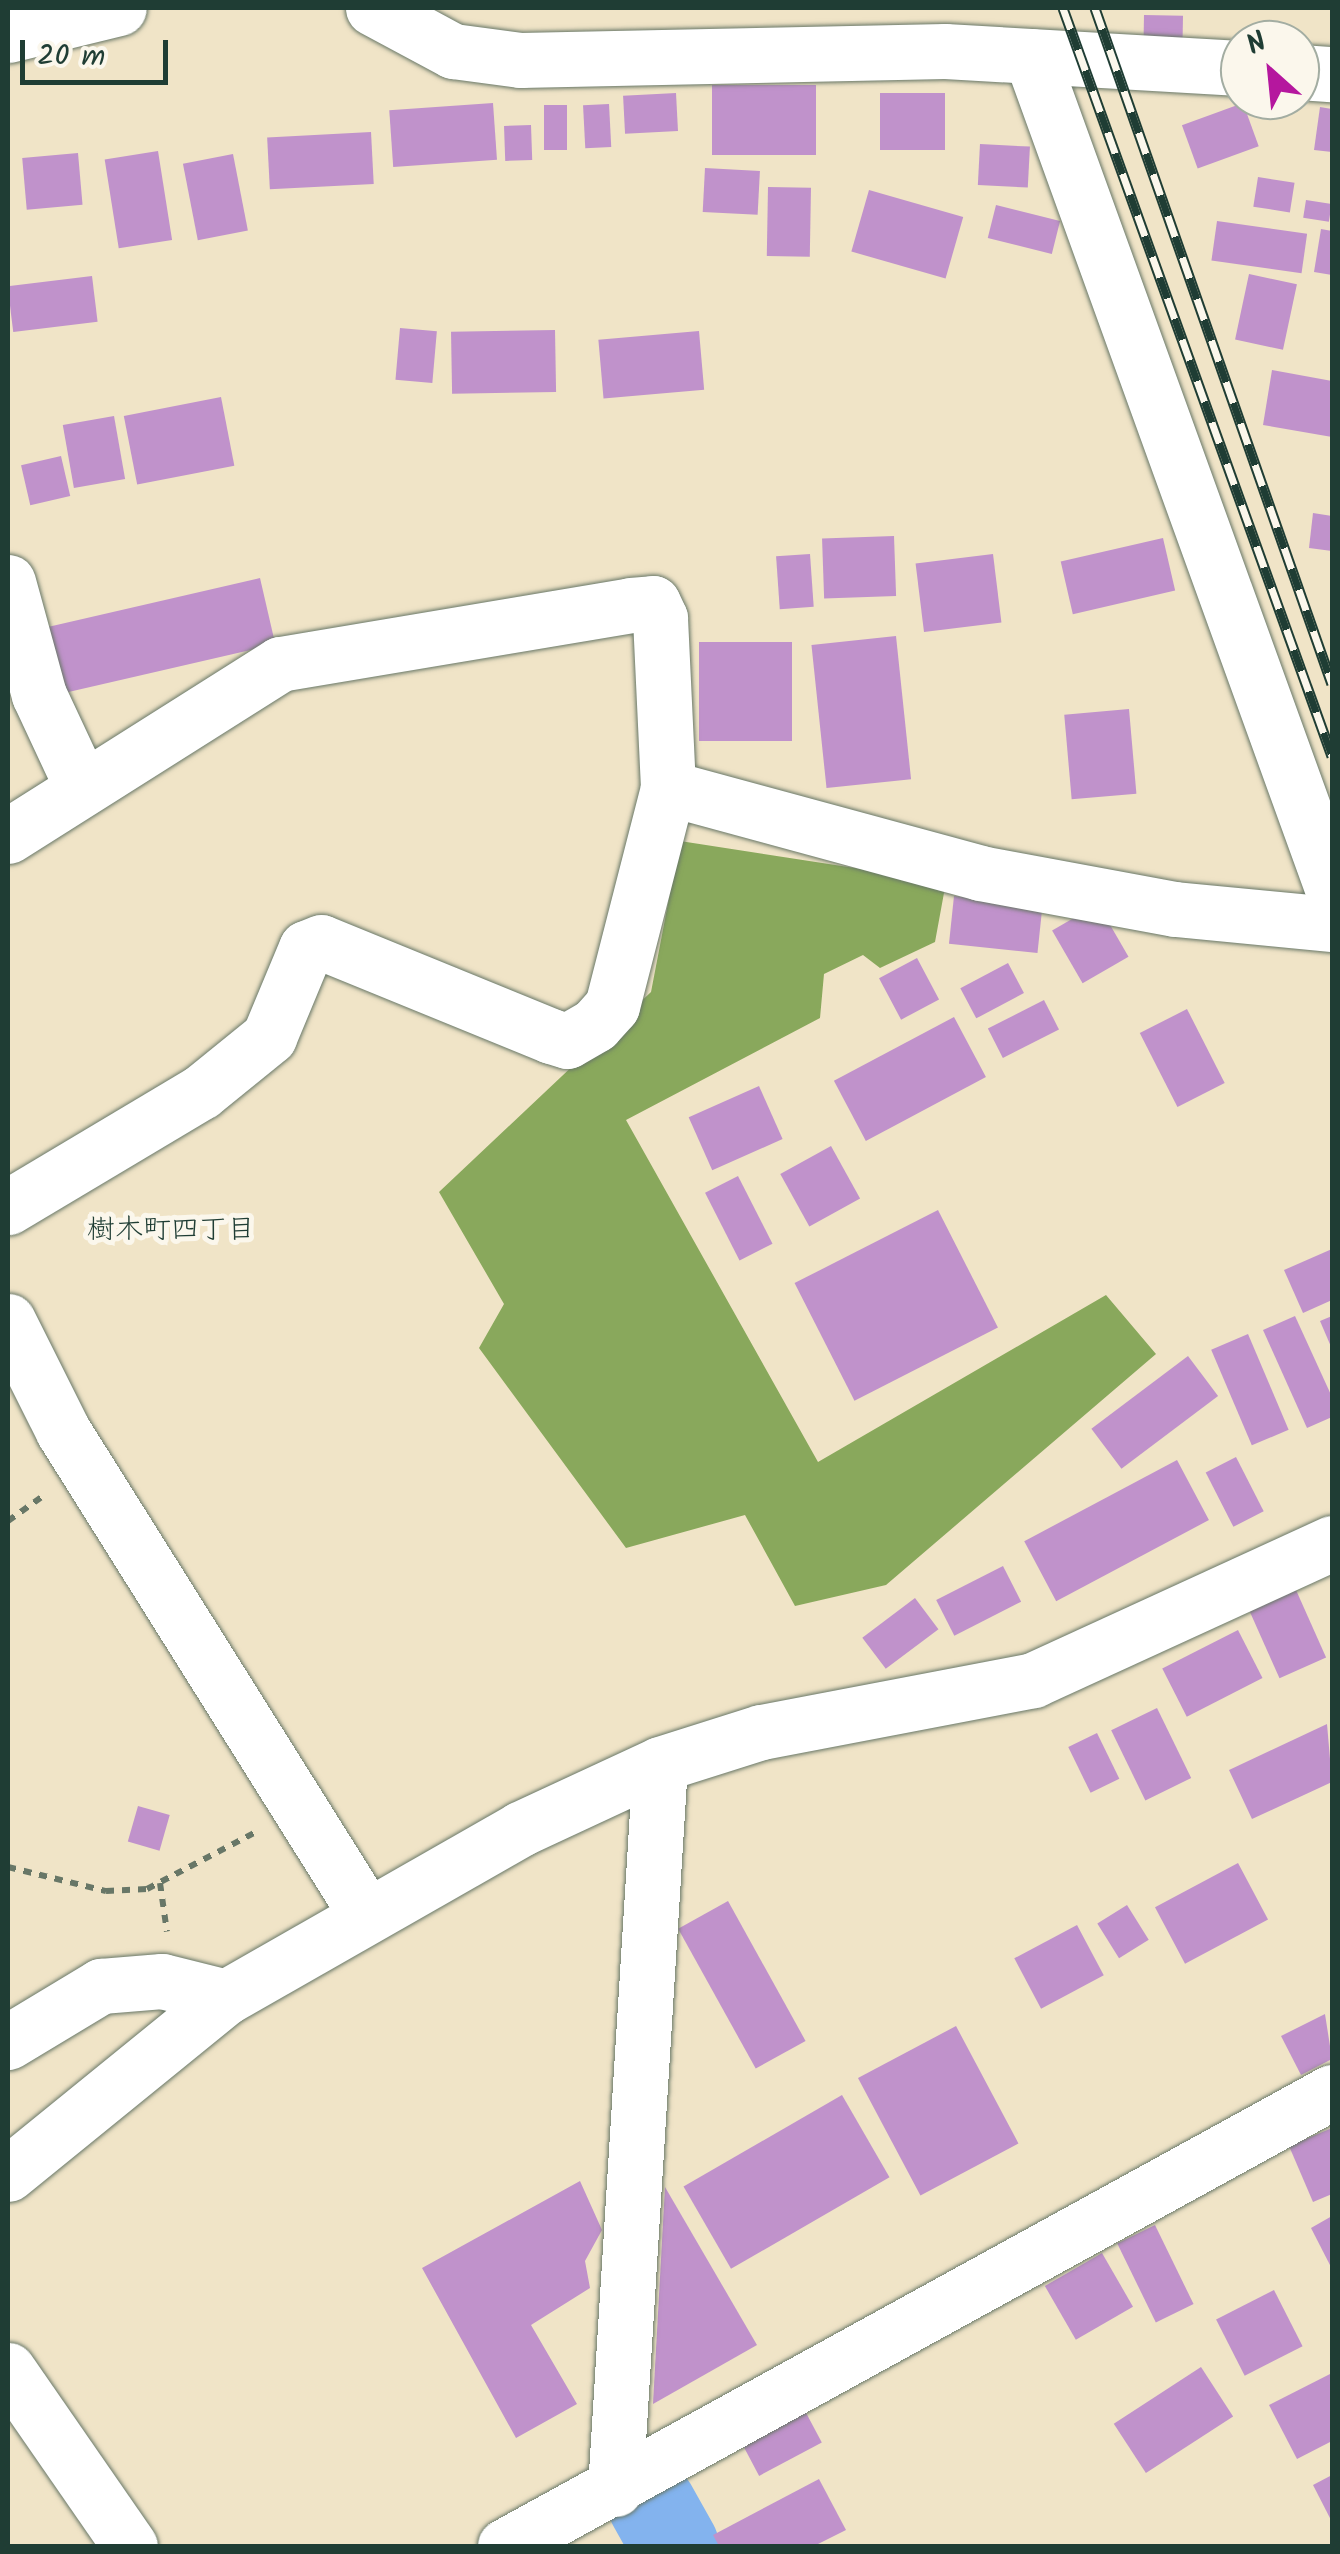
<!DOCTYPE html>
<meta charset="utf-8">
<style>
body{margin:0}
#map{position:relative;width:1340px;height:2554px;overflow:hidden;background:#f0e4c7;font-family:Kalam,"Klee One",sans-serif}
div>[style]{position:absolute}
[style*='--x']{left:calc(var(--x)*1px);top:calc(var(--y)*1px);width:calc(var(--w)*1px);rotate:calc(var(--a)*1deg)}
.forest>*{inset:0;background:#89a85c}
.river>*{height:88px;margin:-44px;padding:0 44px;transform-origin:44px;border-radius:44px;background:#83b3ee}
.building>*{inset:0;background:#c092cb;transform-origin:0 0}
.path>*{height:6px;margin-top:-3px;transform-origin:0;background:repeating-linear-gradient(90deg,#687767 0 8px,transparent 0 16px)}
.roads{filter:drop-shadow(0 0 2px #687767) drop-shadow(0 0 2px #687767)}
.minor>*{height:55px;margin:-27.5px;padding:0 27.5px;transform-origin:27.5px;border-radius:27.5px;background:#fff}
.rail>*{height:11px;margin-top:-5.5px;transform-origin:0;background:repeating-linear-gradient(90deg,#fbf7ec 0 22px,#1f3d34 0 44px);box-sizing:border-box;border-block:2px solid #1f3d34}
span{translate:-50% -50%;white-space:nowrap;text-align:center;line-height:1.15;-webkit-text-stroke:10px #fbf7ec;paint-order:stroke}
.neighbourhood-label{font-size:28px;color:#1f3d34}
.frame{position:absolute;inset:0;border:10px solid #1f3d34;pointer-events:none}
.north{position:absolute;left:1220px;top:20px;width:100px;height:100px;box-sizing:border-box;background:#fbf7ec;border:2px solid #a3ada2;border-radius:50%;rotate:333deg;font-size:28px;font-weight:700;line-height:40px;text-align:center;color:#1f3d34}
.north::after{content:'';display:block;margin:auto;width:35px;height:45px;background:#b5179e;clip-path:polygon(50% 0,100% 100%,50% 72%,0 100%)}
.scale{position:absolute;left:20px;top:40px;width:148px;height:45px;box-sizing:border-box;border:5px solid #1f3d34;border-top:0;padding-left:12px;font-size:30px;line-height:35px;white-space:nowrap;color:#1f3d34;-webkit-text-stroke:8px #fbf7ec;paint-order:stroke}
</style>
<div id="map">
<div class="forest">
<div style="clip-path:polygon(680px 841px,946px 882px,935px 942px,880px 968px,863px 955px,824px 974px,820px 1018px,626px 1120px,818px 1462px,1106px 1295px,1156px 1354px,886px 1585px,795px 1606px,745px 1515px,626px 1548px,479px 1348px,504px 1304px,439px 1192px,651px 992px)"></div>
</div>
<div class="river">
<div style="--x:652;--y:2505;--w:47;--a:60.7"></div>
</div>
<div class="building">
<div style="left:1144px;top:15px;width:39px;height:23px;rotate:1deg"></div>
<div style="left:712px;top:85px;width:104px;height:70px"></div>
<div style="left:676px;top:93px;width:38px;height:53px;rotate:87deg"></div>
<div style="left:880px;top:93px;width:65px;height:57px"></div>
<div style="left:493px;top:103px;width:57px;height:104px;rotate:86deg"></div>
<div style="left:1243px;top:103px;width:46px;height:65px;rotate:70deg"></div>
<div style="left:609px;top:104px;width:43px;height:26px;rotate:87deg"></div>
<div style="left:544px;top:105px;width:23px;height:45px"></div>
<div style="clip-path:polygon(1320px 107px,1332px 109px,1332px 152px,1314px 150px)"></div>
<div style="left:531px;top:125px;width:35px;height:27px;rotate:88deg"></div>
<div style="left:371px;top:132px;width:52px;height:104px;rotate:87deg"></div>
<div style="left:980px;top:144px;width:50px;height:41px;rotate:3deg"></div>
<div style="left:158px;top:151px;width:90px;height:54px;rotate:81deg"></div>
<div style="left:78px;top:153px;width:52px;height:56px;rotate:85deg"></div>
<div style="left:233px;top:154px;width:78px;height:51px;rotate:79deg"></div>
<div style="left:705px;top:168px;width:55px;height:44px;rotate:3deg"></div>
<div style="left:1258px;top:177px;width:37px;height:30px;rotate:9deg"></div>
<div style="left:768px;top:187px;width:43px;height:69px;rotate:1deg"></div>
<div style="left:869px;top:190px;width:98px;height:64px;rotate:16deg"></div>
<div style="left:1306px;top:200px;width:26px;height:18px;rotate:9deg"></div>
<div style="left:996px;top:205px;width:66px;height:34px;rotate:14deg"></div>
<div style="left:1217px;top:221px;width:91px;height:40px;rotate:8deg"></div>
<div style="clip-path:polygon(1321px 229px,1332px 231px,1332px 275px,1314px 272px)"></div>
<div style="left:1249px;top:274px;width:49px;height:67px;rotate:12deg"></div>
<div style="left:92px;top:276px;width:46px;height:85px;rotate:83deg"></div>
<div style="left:400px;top:328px;width:37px;height:52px;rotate:5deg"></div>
<div style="left:555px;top:330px;width:62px;height:104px;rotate:89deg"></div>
<div style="left:699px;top:331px;width:59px;height:101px;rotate:85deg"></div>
<div style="clip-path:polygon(1272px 370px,1332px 381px,1332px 437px,1263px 425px)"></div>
<div style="left:221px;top:397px;width:70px;height:99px;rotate:79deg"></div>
<div style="left:114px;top:416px;width:64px;height:52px;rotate:80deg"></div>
<div style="left:61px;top:456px;width:41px;height:41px;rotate:77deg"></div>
<div style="clip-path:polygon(1313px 513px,1332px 516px,1332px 551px,1309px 548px)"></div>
<div style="left:894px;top:536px;width:60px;height:72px;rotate:88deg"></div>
<div style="left:1163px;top:538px;width:54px;height:105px;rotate:77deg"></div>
<div style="left:810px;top:554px;width:53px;height:34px;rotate:86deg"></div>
<div style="left:993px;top:554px;width:69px;height:78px;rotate:83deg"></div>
<div style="left:260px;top:578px;width:68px;height:230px;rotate:77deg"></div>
<div style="left:896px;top:636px;width:144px;height:85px;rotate:84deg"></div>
<div style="left:792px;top:642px;width:99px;height:93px;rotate:90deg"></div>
<div style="left:1129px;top:709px;width:85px;height:65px;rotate:85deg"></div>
<div style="left:954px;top:896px;width:89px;height:48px;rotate:6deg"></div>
<div style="left:1098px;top:904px;width:61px;height:53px;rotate:60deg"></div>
<div style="left:917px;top:958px;width:47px;height:43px;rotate:62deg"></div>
<div style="left:1008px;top:963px;width:34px;height:54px;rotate:62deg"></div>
<div style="left:1044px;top:1000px;width:33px;height:63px;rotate:63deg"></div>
<div style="left:1187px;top:1009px;width:83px;height:53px;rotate:63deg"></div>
<div style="left:954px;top:1017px;width:68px;height:136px;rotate:62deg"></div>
<div style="left:759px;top:1086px;width:58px;height:77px;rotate:66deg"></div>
<div style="left:831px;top:1146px;width:60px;height:58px;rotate:61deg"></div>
<div style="left:738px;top:1176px;width:76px;height:37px;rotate:63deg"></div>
<div style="left:938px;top:1210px;width:132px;height:161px;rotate:63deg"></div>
<div style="clip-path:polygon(1332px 1249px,1332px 1300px,1303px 1313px,1284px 1270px)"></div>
<div style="clip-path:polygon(1295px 1316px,1332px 1397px,1332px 1417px,1307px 1428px,1263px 1330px)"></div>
<div style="clip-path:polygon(1332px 1316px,1332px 1349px,1320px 1321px)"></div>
<div style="left:1248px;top:1334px;width:104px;height:40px;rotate:67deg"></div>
<div style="left:1188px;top:1356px;width:50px;height:121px;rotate:53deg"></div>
<div style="left:1236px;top:1457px;width:61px;height:34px;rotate:63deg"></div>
<div style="left:1177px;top:1460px;width:68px;height:173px;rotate:62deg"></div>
<div style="left:1003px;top:1566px;width:40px;height:75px;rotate:63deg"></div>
<div style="left:1296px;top:1590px;width:74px;height:51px;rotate:66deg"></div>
<div style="left:915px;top:1598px;width:39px;height:66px;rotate:53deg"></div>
<div style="left:1238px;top:1630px;width:54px;height:85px;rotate:63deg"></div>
<div style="left:1157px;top:1708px;width:78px;height:51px;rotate:64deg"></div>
<div style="clip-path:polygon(1327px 1724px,1332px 1782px,1252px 1819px,1229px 1770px)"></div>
<div style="left:1097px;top:1733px;width:51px;height:32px;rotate:64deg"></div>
<div style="left:138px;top:1806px;width:33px;height:37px;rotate:16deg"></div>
<div style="left:1238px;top:1863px;width:64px;height:94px;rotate:62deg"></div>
<div style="left:728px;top:1901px;width:160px;height:57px;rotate:61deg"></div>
<div style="left:1127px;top:1905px;width:41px;height:35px;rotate:58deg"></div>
<div style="left:1077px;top:1925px;width:57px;height:71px;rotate:62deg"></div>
<div style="clip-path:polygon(1325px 2014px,1332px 2059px,1301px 2075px,1281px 2036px)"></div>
<div style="left:956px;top:2026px;width:133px;height:111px;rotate:62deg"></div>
<div style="left:842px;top:2095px;width:95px;height:183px;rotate:60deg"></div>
<div style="clip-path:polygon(1332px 2128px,1332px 2194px,1313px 2202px,1289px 2146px)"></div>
<div style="clip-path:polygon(580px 2181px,602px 2230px,585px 2261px,590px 2288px,531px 2325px,577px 2404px,516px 2438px,422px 2268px)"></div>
<div style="clip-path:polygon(665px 2187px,757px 2345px,653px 2404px)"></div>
<div style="clip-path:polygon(1332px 2216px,1332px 2269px,1311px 2228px)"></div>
<div style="left:1155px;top:2225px;width:88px;height:42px;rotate:64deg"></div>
<div style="left:1102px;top:2253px;width:62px;height:66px;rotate:60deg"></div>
<div style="left:1274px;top:2290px;width:63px;height:65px;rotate:63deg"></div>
<div style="left:1201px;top:2367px;width:59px;height:104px;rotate:57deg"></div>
<div style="clip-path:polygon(1332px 2373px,1332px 2441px,1297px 2459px,1269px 2405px)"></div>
<div style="left:804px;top:2409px;width:38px;height:71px;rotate:62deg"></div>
<div style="clip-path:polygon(1332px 2475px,1332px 2522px,1313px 2485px)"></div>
<div style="clip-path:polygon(819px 2479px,846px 2530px,814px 2546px,719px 2546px,713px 2535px)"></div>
</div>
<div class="path">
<div style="--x:8;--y:1521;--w:43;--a:-35.5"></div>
<div style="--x:8;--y:1867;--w:101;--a:13.8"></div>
<div style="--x:106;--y:1891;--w:41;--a:-2.8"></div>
<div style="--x:147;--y:1889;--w:121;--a:-27.6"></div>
<div style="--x:160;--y:1883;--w:49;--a:81.9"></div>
</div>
<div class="roads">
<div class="minor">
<div style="--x:373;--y:8;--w:91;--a:28.3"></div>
<div style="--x:453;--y:51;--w:68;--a:7.7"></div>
<div style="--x:520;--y:60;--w:425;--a:-1.2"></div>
<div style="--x:945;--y:51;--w:295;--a:3.3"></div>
<div style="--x:8;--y:35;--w:114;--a:-13.7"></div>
<div style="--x:1031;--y:56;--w:885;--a:70.11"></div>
<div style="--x:1300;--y:72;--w:32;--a:4"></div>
<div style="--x:8;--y:582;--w:117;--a:74.7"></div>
<div style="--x:39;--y:695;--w:99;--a:65"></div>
<div style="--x:668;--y:788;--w:323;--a:15.2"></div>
<div style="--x:980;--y:873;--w:198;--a:10.5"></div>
<div style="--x:1175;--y:909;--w:158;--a:5.5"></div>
<div style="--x:8;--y:836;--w:322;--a:-32.3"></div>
<div style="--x:280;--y:664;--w:356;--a:-9.5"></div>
<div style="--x:631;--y:605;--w:22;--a:-5"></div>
<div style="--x:653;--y:603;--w:17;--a:65"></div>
<div style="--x:660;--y:618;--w:170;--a:87.3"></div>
<div style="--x:668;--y:788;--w:225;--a:104.4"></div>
<div style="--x:612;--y:1006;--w:25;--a:132"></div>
<div style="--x:595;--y:1025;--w:32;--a:150"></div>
<div style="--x:567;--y:1041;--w:17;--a:-163"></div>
<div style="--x:551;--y:1036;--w:248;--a:-157.8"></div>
<div style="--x:321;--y:942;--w:16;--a:158"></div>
<div style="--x:306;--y:948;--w:96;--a:112.6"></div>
<div style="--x:269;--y:1037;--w:87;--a:141"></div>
<div style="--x:201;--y:1092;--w:225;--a:149.2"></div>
<div style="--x:8;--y:1321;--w:123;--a:63.4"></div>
<div style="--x:63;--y:1431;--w:570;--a:57.9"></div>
<div style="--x:8;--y:2042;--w:109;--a:-31.1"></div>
<div style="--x:101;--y:1986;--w:61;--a:-4.7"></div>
<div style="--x:162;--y:1981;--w:66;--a:14"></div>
<div style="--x:8;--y:2174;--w:281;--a:-39.1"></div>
<div style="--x:226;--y:1997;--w:339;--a:-29.7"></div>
<div style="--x:520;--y:1829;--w:154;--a:-24.9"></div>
<div style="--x:660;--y:1764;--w:106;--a:-17.6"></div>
<div style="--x:761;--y:1732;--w:277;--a:-10.8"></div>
<div style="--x:1033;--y:1680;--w:329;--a:-24.6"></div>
<div style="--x:8;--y:2370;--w:214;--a:55.3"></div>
<div style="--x:615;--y:2489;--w:726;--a:-86.45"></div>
<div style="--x:505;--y:2546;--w:943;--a:-28.77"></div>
</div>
</div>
<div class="rail">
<div style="--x:1063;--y:8;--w:795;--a:70.22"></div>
<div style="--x:1095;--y:8;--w:716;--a:70.68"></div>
</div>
<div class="neighbourhood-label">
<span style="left:171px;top:1231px">樹木町四丁目</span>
</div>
<div class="frame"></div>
<div class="north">N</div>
<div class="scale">20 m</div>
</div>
